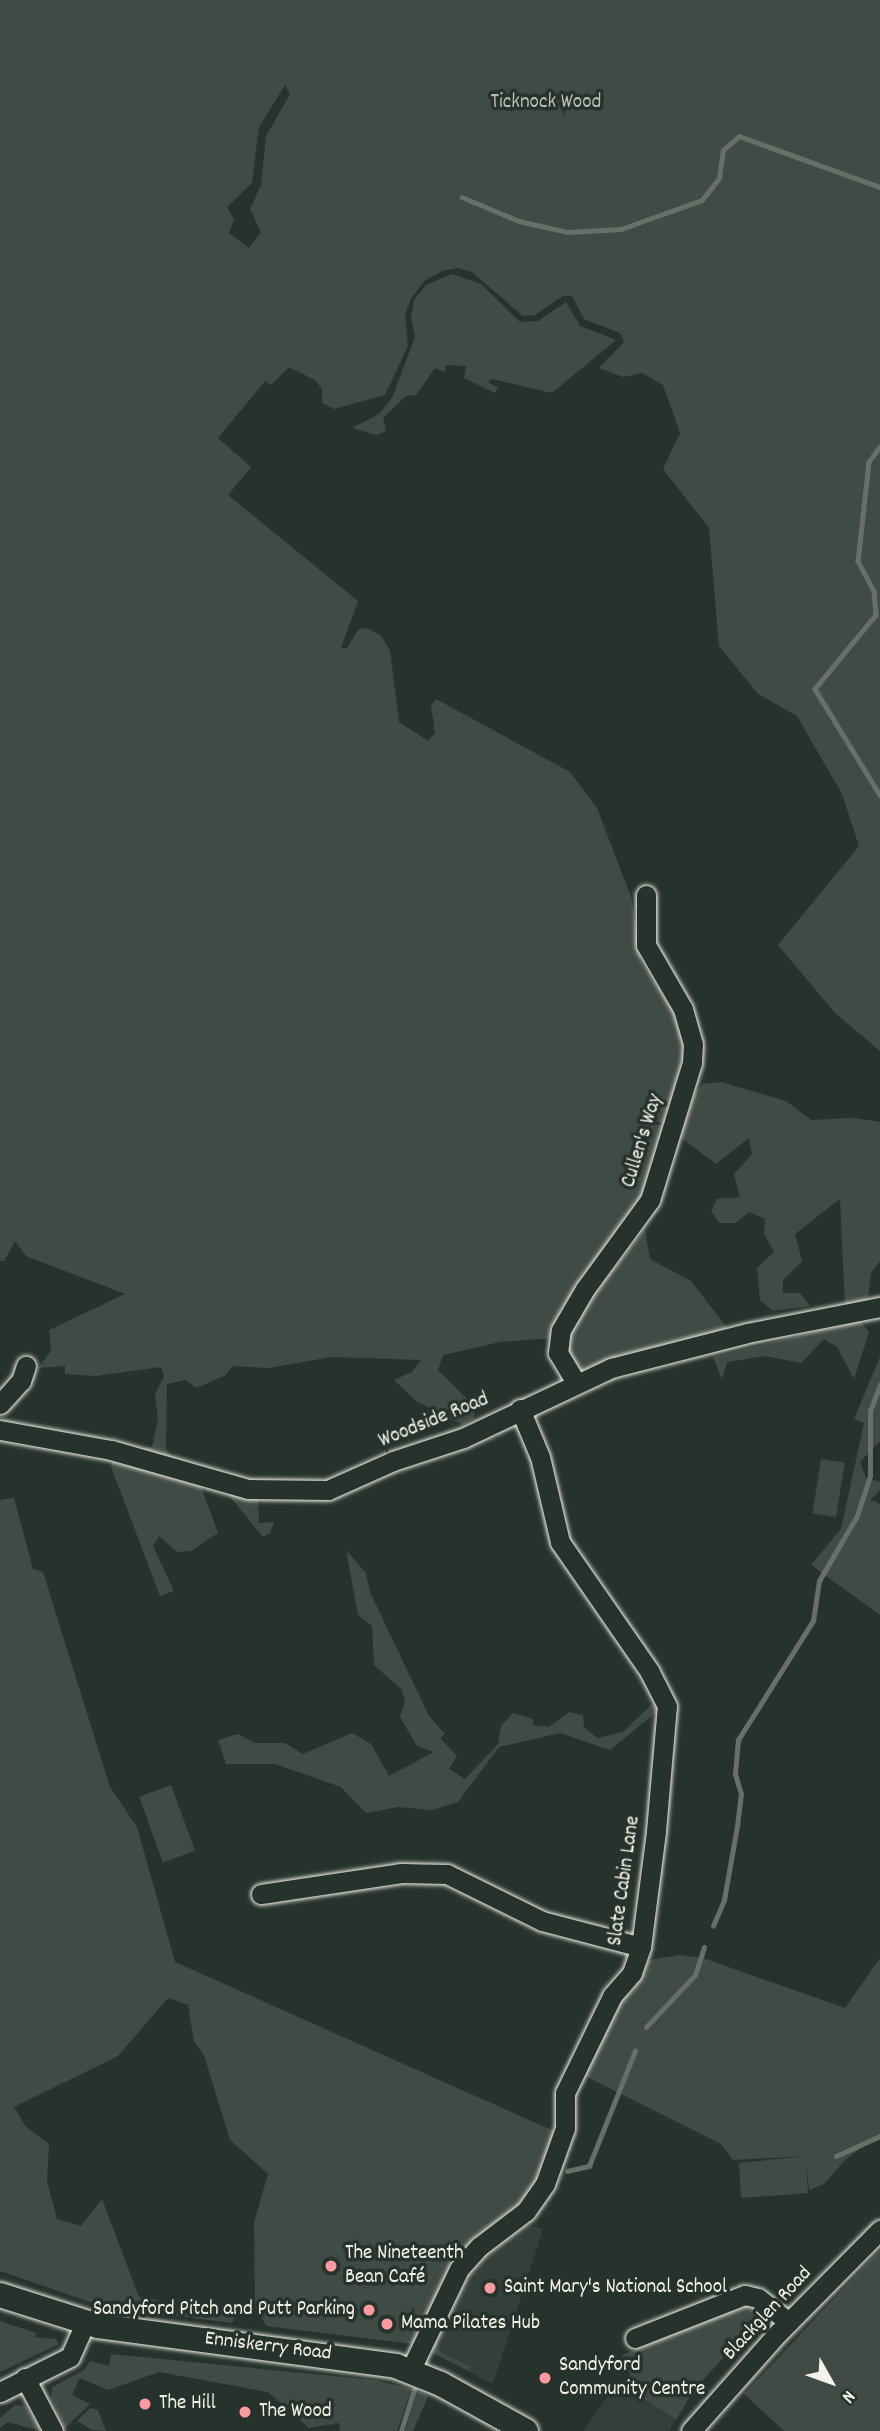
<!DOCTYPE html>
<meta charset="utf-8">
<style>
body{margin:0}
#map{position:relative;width:880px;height:2431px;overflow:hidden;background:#26332d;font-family:Dekko,sans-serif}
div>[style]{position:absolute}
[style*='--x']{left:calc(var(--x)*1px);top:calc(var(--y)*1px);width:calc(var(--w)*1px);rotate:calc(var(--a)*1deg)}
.built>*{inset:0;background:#333f39}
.green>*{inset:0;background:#414b45;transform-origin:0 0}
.stream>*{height:4.5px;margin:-2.25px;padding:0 2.25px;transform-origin:2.25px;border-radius:2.25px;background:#676f68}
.roads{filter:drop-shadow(0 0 2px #f4f1e8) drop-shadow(0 0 2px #f4f1e8)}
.minor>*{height:19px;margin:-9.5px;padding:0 9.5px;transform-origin:9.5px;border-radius:9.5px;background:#26332d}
.major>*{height:24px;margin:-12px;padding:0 12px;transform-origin:12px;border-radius:12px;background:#26332d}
.dots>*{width:19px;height:19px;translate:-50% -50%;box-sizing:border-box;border:4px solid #26332d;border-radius:50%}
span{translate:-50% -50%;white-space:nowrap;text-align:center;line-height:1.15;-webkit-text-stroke:7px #26332d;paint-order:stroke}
.park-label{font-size:21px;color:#bebfb7}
.street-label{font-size:21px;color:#f4f1e8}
.poi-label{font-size:21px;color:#f4f1e8}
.left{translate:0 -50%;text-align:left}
.right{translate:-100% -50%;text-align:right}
.north{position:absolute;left:796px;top:2347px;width:70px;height:70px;-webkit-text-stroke:5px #26332d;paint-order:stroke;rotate:130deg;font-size:19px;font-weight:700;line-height:28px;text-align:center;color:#f4f1e8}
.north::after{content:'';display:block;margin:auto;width:24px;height:32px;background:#f4f1e8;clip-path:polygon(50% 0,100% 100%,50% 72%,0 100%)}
</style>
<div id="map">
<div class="built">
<div style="clip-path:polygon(520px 2223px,543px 2229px,493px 2384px,427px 2350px,464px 2271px)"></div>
<div style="clip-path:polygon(617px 2383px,676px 2420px,669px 2431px,583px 2431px)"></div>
</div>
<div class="green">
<div style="clip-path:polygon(evenodd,0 0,880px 0,880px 1051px,835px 1013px,778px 945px,859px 846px,842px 794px,797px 716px,758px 694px,719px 646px,709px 528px,663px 469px,680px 433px,663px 385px,642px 373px,623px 377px,599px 368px,624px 342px,620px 333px,584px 319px,572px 296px,563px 296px,535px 315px,523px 316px,472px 272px,457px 268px,442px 271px,424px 281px,411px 299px,405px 315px,408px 346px,385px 395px,334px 409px,322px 403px,322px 389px,315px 380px,289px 367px,271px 385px,265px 381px,218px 438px,251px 467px,228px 495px,358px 601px,341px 648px,347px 648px,359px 629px,367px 628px,381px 636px,390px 650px,399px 722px,428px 741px,435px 733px,431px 706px,436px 699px,570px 772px,597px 808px,631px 897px,641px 962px,676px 1016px,685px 1047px,647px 1193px,553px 1338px,500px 1342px,443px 1355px,438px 1370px,475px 1407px,474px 1419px,463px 1425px,416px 1401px,394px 1380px,412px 1372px,421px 1360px,332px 1357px,268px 1368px,232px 1366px,226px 1375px,196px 1388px,185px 1380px,167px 1384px,166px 1449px,174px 1460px,128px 1449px,152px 1447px,158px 1419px,155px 1395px,164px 1376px,161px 1367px,96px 1376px,65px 1374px,65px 1366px,38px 1368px,51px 1351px,49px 1330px,125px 1294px,26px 1256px,15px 1241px,4px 1261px,0 1261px,0 0,285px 85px,290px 94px,266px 136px,261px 185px,250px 209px,261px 232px,249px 248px,229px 233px,234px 220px,227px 207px,252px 183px,259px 127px,285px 85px)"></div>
<div style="clip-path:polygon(452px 274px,481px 284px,520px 322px,538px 321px,566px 302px,580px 326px,616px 340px,552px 393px,492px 379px,488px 382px,498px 388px,495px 393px,464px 378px,466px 366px,446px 365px,445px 372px,435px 368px,416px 395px,406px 396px,383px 418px,386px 431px,377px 435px,352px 428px,379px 414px,392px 398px,415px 337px,411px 318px,414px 300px,426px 285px)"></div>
<div style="clip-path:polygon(721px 1082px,786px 1101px,811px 1120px,854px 1118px,880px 1122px,880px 1261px,871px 1273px,867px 1305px,845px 1307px,840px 1199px,795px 1234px,802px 1261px,783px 1280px,783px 1293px,800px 1293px,810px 1306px,773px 1311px,760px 1300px,757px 1268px,774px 1252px,764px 1234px,765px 1219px,749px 1212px,735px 1223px,719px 1223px,711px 1211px,717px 1199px,740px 1197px,734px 1174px,752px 1154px,749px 1138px,716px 1164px,680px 1137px,694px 1095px,703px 1084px)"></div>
<div style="clip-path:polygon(645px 1230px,650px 1259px,691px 1281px,727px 1328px,578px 1372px,564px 1355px,568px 1325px)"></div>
<div style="clip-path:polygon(860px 1321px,869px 1332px,854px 1379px,837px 1347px,824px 1339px,801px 1363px,765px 1356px,727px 1362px,722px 1380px,713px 1357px)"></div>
<div style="clip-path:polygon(880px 1357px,880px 1441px,860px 1462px,866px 1478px,880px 1482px,880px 1490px,870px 1500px,880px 1504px,880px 1615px,811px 1565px,841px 1529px,864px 1423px,854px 1419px)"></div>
<div style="clip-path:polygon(113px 1457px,200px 1484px,218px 1533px,191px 1551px,177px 1552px,159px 1536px,153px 1546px,174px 1591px,160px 1596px,111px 1467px)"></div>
<div style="left:821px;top:1459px;width:24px;height:55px;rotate:9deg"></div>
<div style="clip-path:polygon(223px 1488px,258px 1494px,259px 1523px,274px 1522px,270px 1533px,263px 1537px)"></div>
<div style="clip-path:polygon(14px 1498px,33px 1569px,43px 1572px,110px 1787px,137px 1827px,175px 1962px,554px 2131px,551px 2152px,525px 2202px,413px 2344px,266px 2326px,255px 2306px,254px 2222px,268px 2174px,230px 2140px,204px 2055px,194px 2042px,188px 2005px,168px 1998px,118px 2056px,14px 2107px,26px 2127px,49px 2144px,47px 2181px,57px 2219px,81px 2226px,102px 2199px,139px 2297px,211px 2310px,240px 2308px,232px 2323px,104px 2307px,0 2271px,0 1500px)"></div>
<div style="clip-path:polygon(346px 1550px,366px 1573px,370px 1592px,429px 1716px,445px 1734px,440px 1738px,457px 1756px,449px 1769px,465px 1779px,498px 1744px,501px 1726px,513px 1713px,533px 1719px,533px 1725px,549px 1727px,569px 1712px,583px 1715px,584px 1727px,597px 1738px,623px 1732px,654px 1702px,659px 1710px,610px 1750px,560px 1733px,499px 1747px,458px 1802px,432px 1810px,398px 1807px,366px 1813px,341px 1787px,275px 1764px,226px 1764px,218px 1740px,238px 1734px,255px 1743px,285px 1743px,303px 1754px,352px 1733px,371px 1744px,389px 1776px,434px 1752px,417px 1746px,400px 1717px,405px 1701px,401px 1689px,374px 1665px,372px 1626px,358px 1615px)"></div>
<div style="left:171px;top:1785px;width:70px;height:34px;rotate:70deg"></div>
<div style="clip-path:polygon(680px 1955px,703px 1958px,845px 2008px,880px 1958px,880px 2134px,846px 2159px,824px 2184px,809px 2190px,806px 2160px,808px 2193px,741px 2198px,739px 2163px,806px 2156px,733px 2160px,721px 2144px,581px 2074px,617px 1999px,633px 1991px,649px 1960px)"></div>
<div style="clip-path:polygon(880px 2250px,880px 2431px,784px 2431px,744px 2394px)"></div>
<div style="clip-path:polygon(745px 2303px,764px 2310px,768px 2321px,725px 2356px,693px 2391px,676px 2420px,639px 2396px,622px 2355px)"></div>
<div style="clip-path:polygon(0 2321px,36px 2333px,35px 2337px,56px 2339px,59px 2344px,0 2372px)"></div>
<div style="clip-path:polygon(435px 2337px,441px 2353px,472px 2367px,467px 2370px,427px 2350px)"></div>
<div style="clip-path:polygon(111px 2354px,374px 2380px,412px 2389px,397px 2431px,340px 2431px,339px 2423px,309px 2428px,268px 2392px,159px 2372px,108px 2390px,80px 2378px,72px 2395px,90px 2404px,65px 2428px,51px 2397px,52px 2387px,84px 2370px,90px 2361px,109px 2366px)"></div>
<div style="clip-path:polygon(417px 2391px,428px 2396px,413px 2431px,405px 2431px)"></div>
<div style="clip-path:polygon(15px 2405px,26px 2406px,41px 2431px,8px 2422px,0 2428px,0 2418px)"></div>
<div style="clip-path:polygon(90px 2408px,98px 2410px,106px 2431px,92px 2430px,77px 2421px)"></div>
</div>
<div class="stream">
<div style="--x:462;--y:197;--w:62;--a:22.8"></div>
<div style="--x:519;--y:221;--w:50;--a:12.7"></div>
<div style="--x:568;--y:232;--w:53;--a:-3.2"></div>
<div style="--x:621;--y:229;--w:86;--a:-19.7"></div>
<div style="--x:702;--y:200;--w:28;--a:-52"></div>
<div style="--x:719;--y:178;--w:28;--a:-82"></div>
<div style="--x:723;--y:150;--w:21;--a:-41"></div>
<div style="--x:739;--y:136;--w:150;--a:19.9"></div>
<div style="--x:880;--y:447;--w:19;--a:126"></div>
<div style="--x:869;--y:462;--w:100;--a:96.3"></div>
<div style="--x:858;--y:561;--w:34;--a:62"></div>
<div style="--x:874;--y:591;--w:24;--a:85"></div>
<div style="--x:876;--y:615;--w:96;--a:129.5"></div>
<div style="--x:815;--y:689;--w:124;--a:58.5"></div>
<div style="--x:713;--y:1926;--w:28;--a:-67"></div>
<div style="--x:724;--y:1900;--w:75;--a:-80"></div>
<div style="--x:737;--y:1826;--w:32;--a:-83"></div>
<div style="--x:741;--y:1794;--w:21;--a:-107"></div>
<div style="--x:735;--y:1774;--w:34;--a:-85"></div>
<div style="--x:738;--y:1740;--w:141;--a:-57.8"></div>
<div style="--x:813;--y:1621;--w:40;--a:-81.5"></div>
<div style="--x:819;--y:1581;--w:75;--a:-59.7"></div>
<div style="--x:857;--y:1516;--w:42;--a:-72"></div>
<div style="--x:870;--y:1476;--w:65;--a:-90"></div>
<div style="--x:870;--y:1411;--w:28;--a:-69"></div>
<div style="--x:646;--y:2027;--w:71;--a:-46.7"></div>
<div style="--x:695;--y:1975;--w:29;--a:-72"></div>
<div style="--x:836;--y:2156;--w:48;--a:-24.4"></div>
<div style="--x:567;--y:2171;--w:23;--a:-13"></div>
<div style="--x:589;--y:2166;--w:124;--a:-68.2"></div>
<div style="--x:401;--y:2431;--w:43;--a:-72.4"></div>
</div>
<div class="roads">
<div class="minor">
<div style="--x:575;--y:1381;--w:33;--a:-121"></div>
<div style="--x:558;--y:1353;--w:23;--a:-83"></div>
<div style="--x:561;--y:1330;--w:48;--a:-59.7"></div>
<div style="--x:585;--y:1289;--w:110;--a:-53.9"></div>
<div style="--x:650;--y:1200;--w:143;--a:-73"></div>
<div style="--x:692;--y:1063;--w:19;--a:-87"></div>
<div style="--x:693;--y:1044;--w:36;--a:-106"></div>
<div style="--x:683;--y:1009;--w:74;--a:-120"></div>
<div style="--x:646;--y:945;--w:50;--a:-90"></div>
<div style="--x:0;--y:1404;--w:31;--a:-48"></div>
<div style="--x:21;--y:1381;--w:16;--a:-72"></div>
<div style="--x:0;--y:1430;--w:113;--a:10.2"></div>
<div style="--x:111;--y:1450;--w:142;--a:15.9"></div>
<div style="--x:248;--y:1489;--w:80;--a:0.7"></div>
<div style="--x:328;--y:1490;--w:71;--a:-24"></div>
<div style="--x:393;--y:1461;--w:74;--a:-18.2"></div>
<div style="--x:463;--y:1438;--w:164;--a:-25.3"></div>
<div style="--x:611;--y:1368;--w:140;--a:-14.4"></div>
<div style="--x:747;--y:1333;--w:136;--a:-11.1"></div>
<div style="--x:261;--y:1894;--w:142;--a:-8.5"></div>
<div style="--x:401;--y:1873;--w:46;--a:1.2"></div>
<div style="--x:447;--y:1874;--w:106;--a:26.3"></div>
<div style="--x:542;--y:1921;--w:102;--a:14.7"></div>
<div style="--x:635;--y:2338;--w:118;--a:-21.4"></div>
<div style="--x:745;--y:2295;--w:13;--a:13"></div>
<div style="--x:758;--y:2298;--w:39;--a:38"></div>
<div style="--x:410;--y:2371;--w:113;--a:-64.3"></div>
<div style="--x:459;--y:2269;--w:31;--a:-48"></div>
<div style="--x:480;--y:2246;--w:58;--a:-37.3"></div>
<div style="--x:526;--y:2211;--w:33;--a:-55"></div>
<div style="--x:545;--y:2184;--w:59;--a:-70.3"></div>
<div style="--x:565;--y:2128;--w:35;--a:-90"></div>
<div style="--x:565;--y:2093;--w:108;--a:-64.1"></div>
<div style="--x:612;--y:1996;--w:30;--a:-49"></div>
<div style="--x:632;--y:1973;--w:28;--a:-71"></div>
<div style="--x:641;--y:1947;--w:117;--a:-82.6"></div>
<div style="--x:656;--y:1831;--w:125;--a:-85"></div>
<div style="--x:667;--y:1706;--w:38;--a:-117"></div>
<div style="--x:650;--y:1672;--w:158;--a:-124.7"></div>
<div style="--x:560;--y:1542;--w:87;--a:-103.2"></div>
<div style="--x:540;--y:1457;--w:52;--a:-112.6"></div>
<div style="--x:25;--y:2378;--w:60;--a:62.2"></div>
<div style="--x:0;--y:2392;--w:78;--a:-26.6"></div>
<div style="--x:70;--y:2357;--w:37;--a:-66"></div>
<div style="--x:691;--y:2431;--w:132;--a:-48.4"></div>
<div style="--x:779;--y:2332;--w:144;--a:-45.3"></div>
</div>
<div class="major">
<div style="--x:0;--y:2295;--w:103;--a:17.6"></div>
<div style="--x:98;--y:2326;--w:301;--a:7.6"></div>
<div style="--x:396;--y:2366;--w:48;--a:21.8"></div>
<div style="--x:441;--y:2384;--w:97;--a:28.9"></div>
</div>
</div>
<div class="dots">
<div style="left:331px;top:2266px;background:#ff9aa2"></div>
<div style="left:490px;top:2288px;background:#ff9aa2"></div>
<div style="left:369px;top:2310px;background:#ff9aa2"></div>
<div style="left:387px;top:2324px;background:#ff9aa2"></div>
<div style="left:545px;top:2378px;background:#ff9aa2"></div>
<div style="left:145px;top:2404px;background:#ff9aa2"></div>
<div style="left:245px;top:2412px;background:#ff9aa2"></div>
</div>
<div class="park-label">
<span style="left:546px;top:103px">Ticknock Wood</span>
</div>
<div class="street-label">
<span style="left:643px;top:1141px;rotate:-73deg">Cullen's Way</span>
<span style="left:434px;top:1421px;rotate:-22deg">Woodside Road</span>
<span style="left:625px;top:1881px;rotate:-82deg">Slate Cabin Lane</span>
<span style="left:768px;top:2314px;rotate:-47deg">Blackglen Road</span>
<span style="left:268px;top:2347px;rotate:7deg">Enniskerry Road</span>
</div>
<div class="poi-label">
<span class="left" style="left:345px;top:2266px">The Nineteenth<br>Bean Café</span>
<span class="left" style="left:504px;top:2288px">Saint Mary's National School</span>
<span class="right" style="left:355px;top:2310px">Sandyford Pitch and Putt Parking</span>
<span class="left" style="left:401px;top:2324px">Mama Pilates Hub</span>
<span class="left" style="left:559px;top:2378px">Sandyford<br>Community Centre</span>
<span class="left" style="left:159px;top:2404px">The Hill</span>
<span class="left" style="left:259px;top:2412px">The Wood</span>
</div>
<div class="north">N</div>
</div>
